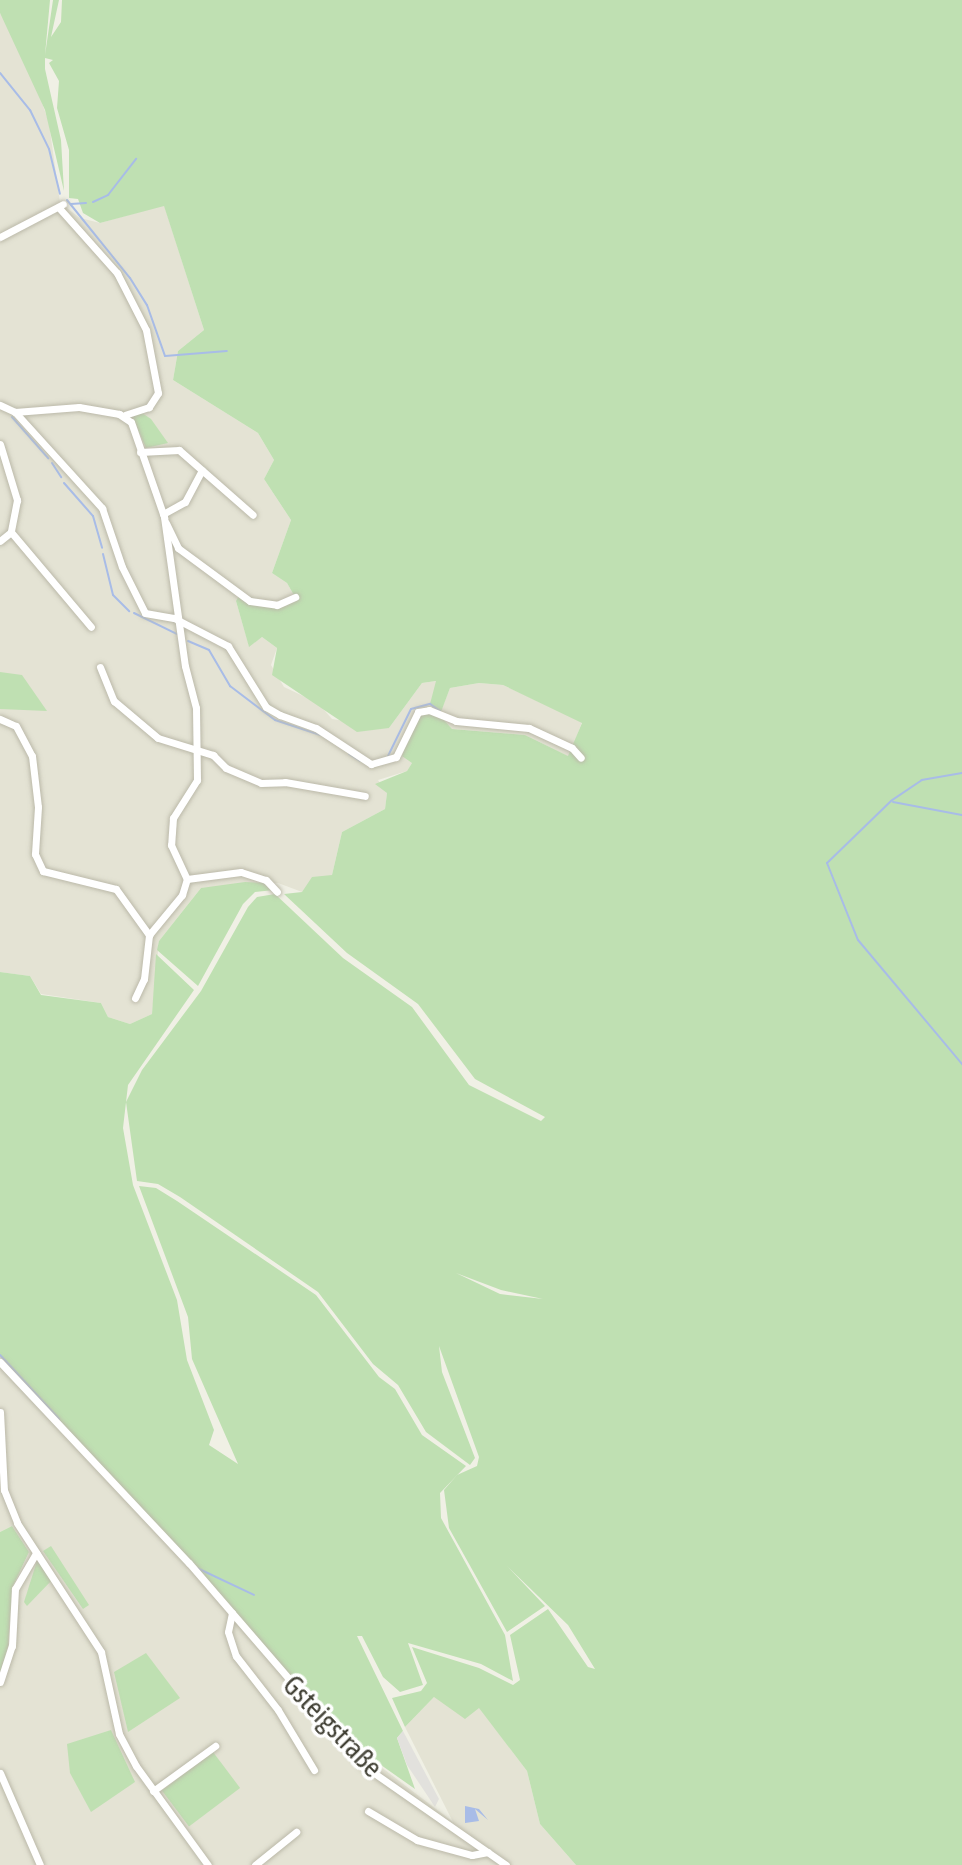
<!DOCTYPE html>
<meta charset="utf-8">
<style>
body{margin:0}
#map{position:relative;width:962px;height:1865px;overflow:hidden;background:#f0f0e5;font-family:"Asap Condensed",sans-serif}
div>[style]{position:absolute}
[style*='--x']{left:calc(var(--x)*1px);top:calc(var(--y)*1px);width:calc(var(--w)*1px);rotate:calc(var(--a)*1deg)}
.residential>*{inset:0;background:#e4e3d4}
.green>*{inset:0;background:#bfe0b2;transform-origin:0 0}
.parking>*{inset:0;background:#e2e1dd}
.water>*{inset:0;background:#a8bce7}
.stream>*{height:2px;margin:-1px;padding:0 1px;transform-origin:1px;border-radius:1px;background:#a8bce7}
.roads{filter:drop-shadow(0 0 2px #bbb9a9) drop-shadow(0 0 2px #bbb9a9)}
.minor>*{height:7px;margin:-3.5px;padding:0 3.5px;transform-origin:3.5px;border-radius:3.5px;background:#fff}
span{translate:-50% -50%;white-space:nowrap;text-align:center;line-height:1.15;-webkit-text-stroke:7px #fff;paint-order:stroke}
.street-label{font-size:28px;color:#424136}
</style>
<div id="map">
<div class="residential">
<div style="clip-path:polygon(0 13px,31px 71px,49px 123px,60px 203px,80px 218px,100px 223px,164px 205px,204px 330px,178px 351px,173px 380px,258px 433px,274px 460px,264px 479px,291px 520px,272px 573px,287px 583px,295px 597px,277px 605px,236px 601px,249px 646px,262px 637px,277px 648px,271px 665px,284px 687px,318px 703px,332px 719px,389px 728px,422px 683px,437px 681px,441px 711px,450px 688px,479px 683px,503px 685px,582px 722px,569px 757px,525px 735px,452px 729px,438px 713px,403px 747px,412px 763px,407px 771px,378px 780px,387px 793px,385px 809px,342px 832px,332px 875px,302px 892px,278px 883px,201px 888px,159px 941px,152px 1014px,130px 1024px,108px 1017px,101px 1003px,41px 994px,30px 976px,0 972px)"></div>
<div style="clip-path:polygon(0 1355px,347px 1741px,453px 1822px,405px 1727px,434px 1697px,479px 1707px,527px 1771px,540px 1824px,576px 1865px,0 1865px,0 1674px,12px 1588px,29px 1552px,12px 1526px,0 1532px)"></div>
</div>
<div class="green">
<div style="clip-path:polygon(evenodd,0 0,50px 0,45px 55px,53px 0,59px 0,51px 37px,61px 22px,62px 0,962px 0,962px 1865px,576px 1865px,540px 1824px,527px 1771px,479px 1708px,465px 1719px,434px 1697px,405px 1727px,392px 1698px,421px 1691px,427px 1683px,412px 1647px,479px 1668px,513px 1685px,520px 1680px,510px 1635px,548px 1609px,588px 1667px,595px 1669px,568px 1625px,507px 1566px,545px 1606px,507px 1632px,449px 1528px,444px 1490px,457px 1475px,477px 1466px,479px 1457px,439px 1346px,442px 1372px,475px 1458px,470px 1465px,426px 1432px,398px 1385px,373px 1364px,318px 1292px,180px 1197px,158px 1184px,137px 1181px,126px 1102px,142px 1070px,201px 991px,248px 907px,257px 897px,275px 894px,343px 958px,412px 1007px,469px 1085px,541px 1121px,545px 1117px,475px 1079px,418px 1004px,347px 953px,284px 894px,302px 892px,312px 877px,332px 875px,342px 832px,385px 809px,387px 793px,375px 784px,407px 771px,412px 763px,402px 756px,418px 712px,438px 713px,452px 729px,525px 735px,568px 756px,582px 723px,503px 685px,479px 683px,450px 688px,441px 712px,430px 704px,436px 681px,422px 683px,389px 728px,357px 732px,272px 675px,277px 648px,262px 637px,249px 647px,236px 601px,240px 594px,276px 605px,295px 597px,287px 583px,272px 573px,291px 520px,264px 479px,274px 460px,258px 433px,173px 380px,178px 351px,204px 330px,164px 206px,100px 223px,83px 213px,78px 199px,69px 198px,69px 150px,57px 108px,59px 81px,49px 63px,53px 60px,45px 58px,45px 69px,61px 140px,64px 191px,45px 110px,0 13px,0 0,456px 1273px,501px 1290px,543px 1299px,500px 1294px,456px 1273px)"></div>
<div style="clip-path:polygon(142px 413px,151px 419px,168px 443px,146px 448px,132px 416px)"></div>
<div style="clip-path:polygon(0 672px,22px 675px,47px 711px,0 709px)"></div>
<div style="clip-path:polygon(245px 882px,267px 883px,274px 890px,255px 892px,243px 904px,198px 986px,157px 950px,159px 941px,201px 888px)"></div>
<div style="clip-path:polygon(156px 954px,194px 990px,128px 1085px,123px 1128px,133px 1185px,177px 1300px,187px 1360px,214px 1430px,209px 1445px,238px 1464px,192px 1359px,188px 1317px,139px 1186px,156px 1188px,177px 1201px,316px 1295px,379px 1377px,395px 1389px,422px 1435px,466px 1466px,440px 1493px,441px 1518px,505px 1635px,513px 1681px,481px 1664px,408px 1643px,423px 1685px,400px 1692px,383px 1677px,362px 1636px,357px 1636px,403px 1731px,397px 1738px,415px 1789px,347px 1741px,0 1355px,0 972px,30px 976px,41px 995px,101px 1003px,108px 1017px,130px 1024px,152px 1014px)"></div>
<div style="clip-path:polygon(12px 1526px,29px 1552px,12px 1588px,8px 1647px,0 1674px,0 1532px)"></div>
<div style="clip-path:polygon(51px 1546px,89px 1605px,83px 1609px,43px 1551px)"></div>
<div style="clip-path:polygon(37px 1561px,52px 1580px,27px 1606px,24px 1602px)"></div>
<div style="clip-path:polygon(146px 1653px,180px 1698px,128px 1732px,114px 1672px)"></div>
<div style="clip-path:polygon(111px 1730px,135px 1782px,91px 1812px,70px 1773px,67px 1744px)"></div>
<div style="left:213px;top:1752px;width:45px;height:64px;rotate:53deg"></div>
</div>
<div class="parking">
<div style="clip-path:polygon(403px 1731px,439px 1799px,435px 1807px,407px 1765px,397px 1738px)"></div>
</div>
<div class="water">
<div style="clip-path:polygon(465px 1806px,479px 1809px,488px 1820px,475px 1809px,479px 1821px,465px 1823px)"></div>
</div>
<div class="stream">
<div style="--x:0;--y:73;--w:48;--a:51"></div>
<div style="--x:30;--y:110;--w:43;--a:64"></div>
<div style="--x:49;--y:149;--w:46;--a:76.3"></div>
<div style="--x:67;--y:200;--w:100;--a:51.1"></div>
<div style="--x:130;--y:278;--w:32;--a:58"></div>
<div style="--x:147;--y:305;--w:54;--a:70.6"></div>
<div style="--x:165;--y:356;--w:62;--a:-4.6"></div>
<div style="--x:93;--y:202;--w:17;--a:-25"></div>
<div style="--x:108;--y:195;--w:46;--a:-52.1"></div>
<div style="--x:71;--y:204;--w:15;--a:-4"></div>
<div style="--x:12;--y:417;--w:55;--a:48.7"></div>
<div style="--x:52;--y:463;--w:17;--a:57"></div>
<div style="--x:64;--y:483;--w:44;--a:48.7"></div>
<div style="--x:93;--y:516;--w:33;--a:74"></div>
<div style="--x:103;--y:554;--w:42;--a:76.3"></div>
<div style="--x:113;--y:595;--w:23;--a:45"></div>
<div style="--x:134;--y:613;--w:48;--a:26"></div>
<div style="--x:188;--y:641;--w:23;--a:23"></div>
<div style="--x:209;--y:650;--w:42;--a:59.7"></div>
<div style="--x:230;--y:686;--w:56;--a:37.1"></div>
<div style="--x:275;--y:720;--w:47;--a:18.4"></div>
<div style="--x:349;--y:754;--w:13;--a:32"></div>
<div style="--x:388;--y:756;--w:52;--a:-63.9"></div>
<div style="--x:411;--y:709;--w:20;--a:-15"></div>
<div style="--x:430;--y:704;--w:12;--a:35"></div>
<div style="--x:962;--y:773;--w:41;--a:170.1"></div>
<div style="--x:922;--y:780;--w:37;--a:146"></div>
<div style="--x:891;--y:801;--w:89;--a:135.9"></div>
<div style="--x:827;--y:863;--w:83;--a:68.1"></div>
<div style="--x:858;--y:940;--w:162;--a:50"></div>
<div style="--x:893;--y:802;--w:70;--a:10.7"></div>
<div style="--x:0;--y:1355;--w:87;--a:47.3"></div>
<div style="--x:197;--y:1568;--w:63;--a:25.3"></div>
</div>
<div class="roads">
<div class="minor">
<div style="--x:60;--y:209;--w:86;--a:48.3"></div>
<div style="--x:117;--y:273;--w:64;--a:63"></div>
<div style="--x:146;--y:330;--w:64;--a:79.2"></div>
<div style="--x:158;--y:393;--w:17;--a:123"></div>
<div style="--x:149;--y:407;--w:25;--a:162"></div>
<div style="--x:0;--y:237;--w:71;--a:-27.6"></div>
<div style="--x:0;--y:405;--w:17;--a:25"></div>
<div style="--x:15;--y:412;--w:130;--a:47.8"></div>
<div style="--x:102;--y:508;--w:62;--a:71.3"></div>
<div style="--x:122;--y:567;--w:51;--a:63.4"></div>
<div style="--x:145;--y:613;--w:29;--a:10"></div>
<div style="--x:174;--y:618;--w:61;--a:27.4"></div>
<div style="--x:228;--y:646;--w:72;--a:58.1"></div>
<div style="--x:266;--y:707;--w:16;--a:30"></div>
<div style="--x:280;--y:715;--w:38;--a:20"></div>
<div style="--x:316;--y:728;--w:66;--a:33.2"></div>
<div style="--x:371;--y:764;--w:26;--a:-16"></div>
<div style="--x:396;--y:757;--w:50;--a:-63.9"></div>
<div style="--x:418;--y:712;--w:11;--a:-10"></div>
<div style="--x:429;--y:710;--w:29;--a:22"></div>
<div style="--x:456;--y:721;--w:73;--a:5.5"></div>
<div style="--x:529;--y:728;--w:47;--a:24.9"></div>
<div style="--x:572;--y:748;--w:13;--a:48"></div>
<div style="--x:15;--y:412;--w:64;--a:-4.5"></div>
<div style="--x:79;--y:407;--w:41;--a:9.9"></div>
<div style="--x:119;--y:414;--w:14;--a:34"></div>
<div style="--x:131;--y:422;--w:101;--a:70.8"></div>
<div style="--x:164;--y:517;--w:150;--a:82"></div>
<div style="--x:185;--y:666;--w:43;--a:75.3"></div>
<div style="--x:196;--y:708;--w:72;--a:89.2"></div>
<div style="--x:197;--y:780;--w:45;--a:122.3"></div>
<div style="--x:173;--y:818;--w:27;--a:94"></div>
<div style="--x:171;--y:845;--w:38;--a:65"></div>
<div style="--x:187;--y:879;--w:54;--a:-7.4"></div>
<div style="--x:241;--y:872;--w:26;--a:18"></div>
<div style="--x:266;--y:880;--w:16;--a:47"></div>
<div style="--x:0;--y:444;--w:59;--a:73.1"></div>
<div style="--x:17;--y:500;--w:33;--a:101"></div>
<div style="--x:11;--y:532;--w:14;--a:141"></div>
<div style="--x:140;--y:452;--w:39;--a:-3"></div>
<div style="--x:179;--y:450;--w:98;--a:41.3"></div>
<div style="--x:163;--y:514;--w:25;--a:-29"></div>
<div style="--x:185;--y:502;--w:36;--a:-62"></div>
<div style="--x:166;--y:523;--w:28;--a:64"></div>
<div style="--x:178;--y:548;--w:89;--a:36.4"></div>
<div style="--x:250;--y:601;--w:27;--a:8"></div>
<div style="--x:277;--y:605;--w:20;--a:-24"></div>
<div style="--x:11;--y:532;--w:124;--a:49.9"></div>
<div style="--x:100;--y:667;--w:37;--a:68"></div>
<div style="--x:114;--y:701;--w:57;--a:40.1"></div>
<div style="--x:158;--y:738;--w:58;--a:17.2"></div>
<div style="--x:213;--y:755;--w:18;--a:45"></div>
<div style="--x:226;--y:768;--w:38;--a:23"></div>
<div style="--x:261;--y:783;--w:24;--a:-2"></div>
<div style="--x:285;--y:782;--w:81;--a:9.9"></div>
<div style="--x:0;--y:719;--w:17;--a:24"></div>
<div style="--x:16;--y:726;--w:34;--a:62"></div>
<div style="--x:32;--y:756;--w:51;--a:83.3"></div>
<div style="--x:38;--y:807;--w:47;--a:93.7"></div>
<div style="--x:35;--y:854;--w:19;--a:65"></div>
<div style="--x:43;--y:871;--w:75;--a:13.9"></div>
<div style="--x:116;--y:889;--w:57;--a:54.3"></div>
<div style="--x:135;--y:998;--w:21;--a:-65"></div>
<div style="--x:144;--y:979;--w:44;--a:-83.5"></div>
<div style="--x:149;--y:935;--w:52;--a:-50.5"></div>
<div style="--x:182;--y:895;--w:17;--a:-73"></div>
<div style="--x:0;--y:1362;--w:276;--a:46.8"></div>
<div style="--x:189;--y:1563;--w:268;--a:49.2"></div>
<div style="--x:364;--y:1766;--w:173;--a:34.9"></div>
<div style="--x:0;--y:1412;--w:78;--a:87.1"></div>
<div style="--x:4;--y:1490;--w:35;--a:68"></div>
<div style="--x:17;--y:1523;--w:154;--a:56.9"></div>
<div style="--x:101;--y:1652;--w:84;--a:77.6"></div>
<div style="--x:119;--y:1734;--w:36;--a:62"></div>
<div style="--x:136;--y:1766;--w:122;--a:54"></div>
<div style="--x:232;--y:1613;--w:19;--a:102"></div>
<div style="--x:228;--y:1632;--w:25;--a:72"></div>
<div style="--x:236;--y:1656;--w:68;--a:52.1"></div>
<div style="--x:278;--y:1710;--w:70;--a:59"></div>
<div style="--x:0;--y:1682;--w:38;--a:-72"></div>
<div style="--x:12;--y:1646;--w:57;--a:-87"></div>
<div style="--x:15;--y:1589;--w:42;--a:-59.7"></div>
<div style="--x:0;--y:1773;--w:100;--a:66.5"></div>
<div style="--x:153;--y:1791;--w:77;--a:-36"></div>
<div style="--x:368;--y:1811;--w:57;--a:30.6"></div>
<div style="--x:417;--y:1840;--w:57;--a:15.3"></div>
<div style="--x:472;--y:1855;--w:16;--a:-11"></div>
<div style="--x:255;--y:1865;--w:53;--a:-38.8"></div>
</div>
</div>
<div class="street-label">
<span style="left:333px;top:1726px;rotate:46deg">Gsteigstraße</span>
</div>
</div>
